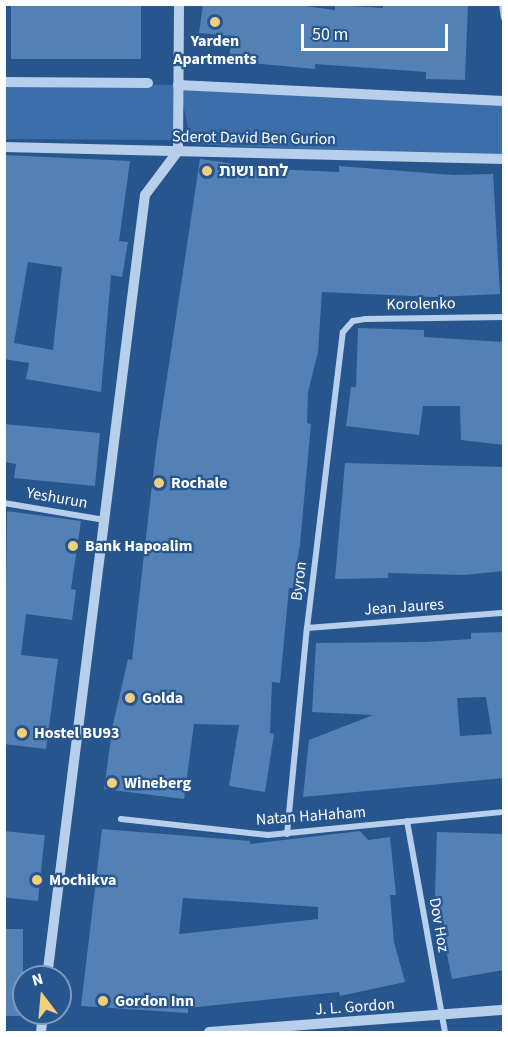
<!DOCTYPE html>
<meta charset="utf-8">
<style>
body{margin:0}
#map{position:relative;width:508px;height:1037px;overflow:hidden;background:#27558d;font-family:"Source Sans 3","Noto Sans Hebrew",sans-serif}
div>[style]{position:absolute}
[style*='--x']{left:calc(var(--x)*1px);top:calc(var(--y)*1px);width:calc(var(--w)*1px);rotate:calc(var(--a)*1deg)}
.green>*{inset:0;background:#3c6fa9}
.building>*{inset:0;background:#5481b5;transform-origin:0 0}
.minor>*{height:6px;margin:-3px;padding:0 3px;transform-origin:3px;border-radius:3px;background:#b7cfea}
.tertiary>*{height:10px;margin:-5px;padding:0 5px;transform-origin:5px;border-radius:5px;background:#b7cfea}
.dots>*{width:16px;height:16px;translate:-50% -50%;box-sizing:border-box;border:3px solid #27558d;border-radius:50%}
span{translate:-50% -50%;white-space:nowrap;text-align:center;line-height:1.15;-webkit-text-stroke:4.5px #27558d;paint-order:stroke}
.poi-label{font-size:16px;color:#fff;font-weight:700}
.left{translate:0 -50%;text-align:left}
.street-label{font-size:16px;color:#fff}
.frame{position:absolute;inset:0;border:6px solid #fff;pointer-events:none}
.north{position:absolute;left:12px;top:965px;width:60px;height:60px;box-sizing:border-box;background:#27558d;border:2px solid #7d99bb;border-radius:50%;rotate:344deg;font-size:16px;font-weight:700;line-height:24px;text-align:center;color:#fff}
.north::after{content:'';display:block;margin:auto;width:21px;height:27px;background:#f3ce7c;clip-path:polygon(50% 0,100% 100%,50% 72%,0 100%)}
.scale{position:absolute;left:301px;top:24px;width:147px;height:27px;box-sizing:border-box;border:3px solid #fff;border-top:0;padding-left:8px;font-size:18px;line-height:21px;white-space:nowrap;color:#fff;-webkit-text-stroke:4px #27558d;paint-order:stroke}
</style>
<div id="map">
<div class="green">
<div style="clip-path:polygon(5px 83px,178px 85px,503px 98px,503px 158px,192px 144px,179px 87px,172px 140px,5px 139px)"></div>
</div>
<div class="building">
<div style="left:11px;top:4px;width:130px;height:55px"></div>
<div style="clip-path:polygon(203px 4px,289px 4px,335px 10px,335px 5px,383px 8px,383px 4px,468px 4px,465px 80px,426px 79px,426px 72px,315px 64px,315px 69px,229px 61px,232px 36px,199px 33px)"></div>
<div style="clip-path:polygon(evenodd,4px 155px,130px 161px,119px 241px,128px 242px,122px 277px,111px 275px,101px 392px,26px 379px,29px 363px,4px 359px,4px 155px,28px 262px,62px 267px,53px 350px,14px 343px,28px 262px)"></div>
<div style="clip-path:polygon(200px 159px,271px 169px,339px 172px,339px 166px,453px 175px,493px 174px,500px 294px,435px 297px,322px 292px,318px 352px,308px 392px,307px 423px,311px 424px,300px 544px,293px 588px,289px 588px,280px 683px,272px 682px,270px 733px,274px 734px,265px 792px,229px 786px,239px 725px,194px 724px,184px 799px,104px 789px,113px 724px,128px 659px,132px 660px,156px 450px)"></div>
<div style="clip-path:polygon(358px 328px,424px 330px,424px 337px,504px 342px,504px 445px,461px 440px,460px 406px,423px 406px,419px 435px,346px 426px,351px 387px,356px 387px)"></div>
<div style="clip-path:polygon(4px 424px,100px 433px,95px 486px,14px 478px,16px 464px,4px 462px)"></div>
<div style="clip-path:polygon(345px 463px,504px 467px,504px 571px,464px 575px,388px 573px,388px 578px,335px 579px)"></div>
<div style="clip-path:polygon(7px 511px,81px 521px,71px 589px,76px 590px,72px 620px,26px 614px,21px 655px,58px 659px,46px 749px,4px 744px)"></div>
<div style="clip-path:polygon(evenodd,504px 632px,504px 778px,303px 797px,309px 740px,373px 715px,312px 712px,316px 643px,425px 642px,471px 639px,471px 633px,504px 632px,486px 697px,492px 734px,460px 736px,457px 698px,486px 697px)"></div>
<div style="clip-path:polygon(evenodd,102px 829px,250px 841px,250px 844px,360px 831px,368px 840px,390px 837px,396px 895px,390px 895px,394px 942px,405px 982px,340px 996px,339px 992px,188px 1008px,188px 1013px,81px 1006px,102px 829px,183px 898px,318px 907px,318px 919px,179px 934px,183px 898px)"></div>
<div style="left:4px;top:831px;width:41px;height:66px;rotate:6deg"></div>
<div style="clip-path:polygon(437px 832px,504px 834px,504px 970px,452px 979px,435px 894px)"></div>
<div style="left:4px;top:929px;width:19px;height:87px"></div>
</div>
<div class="minor">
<div style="--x:502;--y:4;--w:14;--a:82"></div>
<div style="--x:4;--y:503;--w:102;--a:9.6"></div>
<div style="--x:307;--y:628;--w:198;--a:-4.4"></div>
<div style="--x:121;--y:819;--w:148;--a:6.2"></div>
<div style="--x:268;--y:835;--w:237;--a:-5.6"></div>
<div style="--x:407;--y:821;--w:214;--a:79.8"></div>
<div style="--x:287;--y:834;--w:207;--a:-84.5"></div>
<div style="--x:307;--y:628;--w:298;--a:-83.1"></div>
<div style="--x:343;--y:332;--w:15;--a:-48"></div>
<div style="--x:353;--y:321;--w:12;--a:-9"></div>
<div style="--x:365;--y:319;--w:139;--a:-0.8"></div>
</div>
<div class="tertiary">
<div style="--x:4;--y:82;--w:144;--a:0.4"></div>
<div style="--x:178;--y:85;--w:326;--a:2.8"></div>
<div style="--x:4;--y:147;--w:500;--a:1.37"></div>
<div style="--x:47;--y:977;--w:788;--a:-82.86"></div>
<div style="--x:145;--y:195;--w:55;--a:-53.1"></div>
<div style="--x:178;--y:151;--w:147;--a:-89.6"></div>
<div style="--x:41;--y:1032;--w:19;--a:-84"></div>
<div style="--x:209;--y:1032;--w:296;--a:-4.3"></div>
</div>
<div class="dots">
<div style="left:215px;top:22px;background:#f3ce7c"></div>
<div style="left:207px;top:171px;background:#f3ce7c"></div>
<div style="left:159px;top:483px;background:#f3ce7c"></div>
<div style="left:73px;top:546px;background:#f3ce7c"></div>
<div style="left:130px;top:698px;background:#f3ce7c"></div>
<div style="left:22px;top:733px;background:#f3ce7c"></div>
<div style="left:112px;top:783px;background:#f3ce7c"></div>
<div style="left:37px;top:880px;background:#f3ce7c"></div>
<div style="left:103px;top:1001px;background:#f3ce7c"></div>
</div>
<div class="poi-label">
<span style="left:215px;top:50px">Yarden<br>Apartments</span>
<span class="left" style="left:219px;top:171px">לחם ושות</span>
<span class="left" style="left:171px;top:483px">Rochale</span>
<span class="left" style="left:85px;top:546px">Bank Hapoalim</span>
<span class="left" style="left:142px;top:698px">Golda</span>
<span class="left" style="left:34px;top:733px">Hostel BU93</span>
<span class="left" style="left:124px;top:783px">Wineberg</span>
<span class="left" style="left:49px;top:880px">Mochikva</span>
<span class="left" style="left:115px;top:1001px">Gordon Inn</span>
</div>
<div class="street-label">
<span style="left:254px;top:138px;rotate:1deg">Sderot David Ben Gurion</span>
<span style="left:421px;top:304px;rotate:-1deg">Korolenko</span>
<span style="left:57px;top:498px;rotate:10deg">Yeshurun</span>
<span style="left:299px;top:581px;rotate:-83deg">Byron</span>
<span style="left:404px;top:607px;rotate:-4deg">Jean Jaures</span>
<span style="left:311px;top:816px;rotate:-4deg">Natan HaHaham</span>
<span style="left:439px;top:925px;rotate:80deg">Dov Hoz</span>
<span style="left:355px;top:1007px;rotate:-4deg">J. L. Gordon</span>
</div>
<div class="frame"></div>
<div class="north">N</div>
<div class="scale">50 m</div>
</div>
